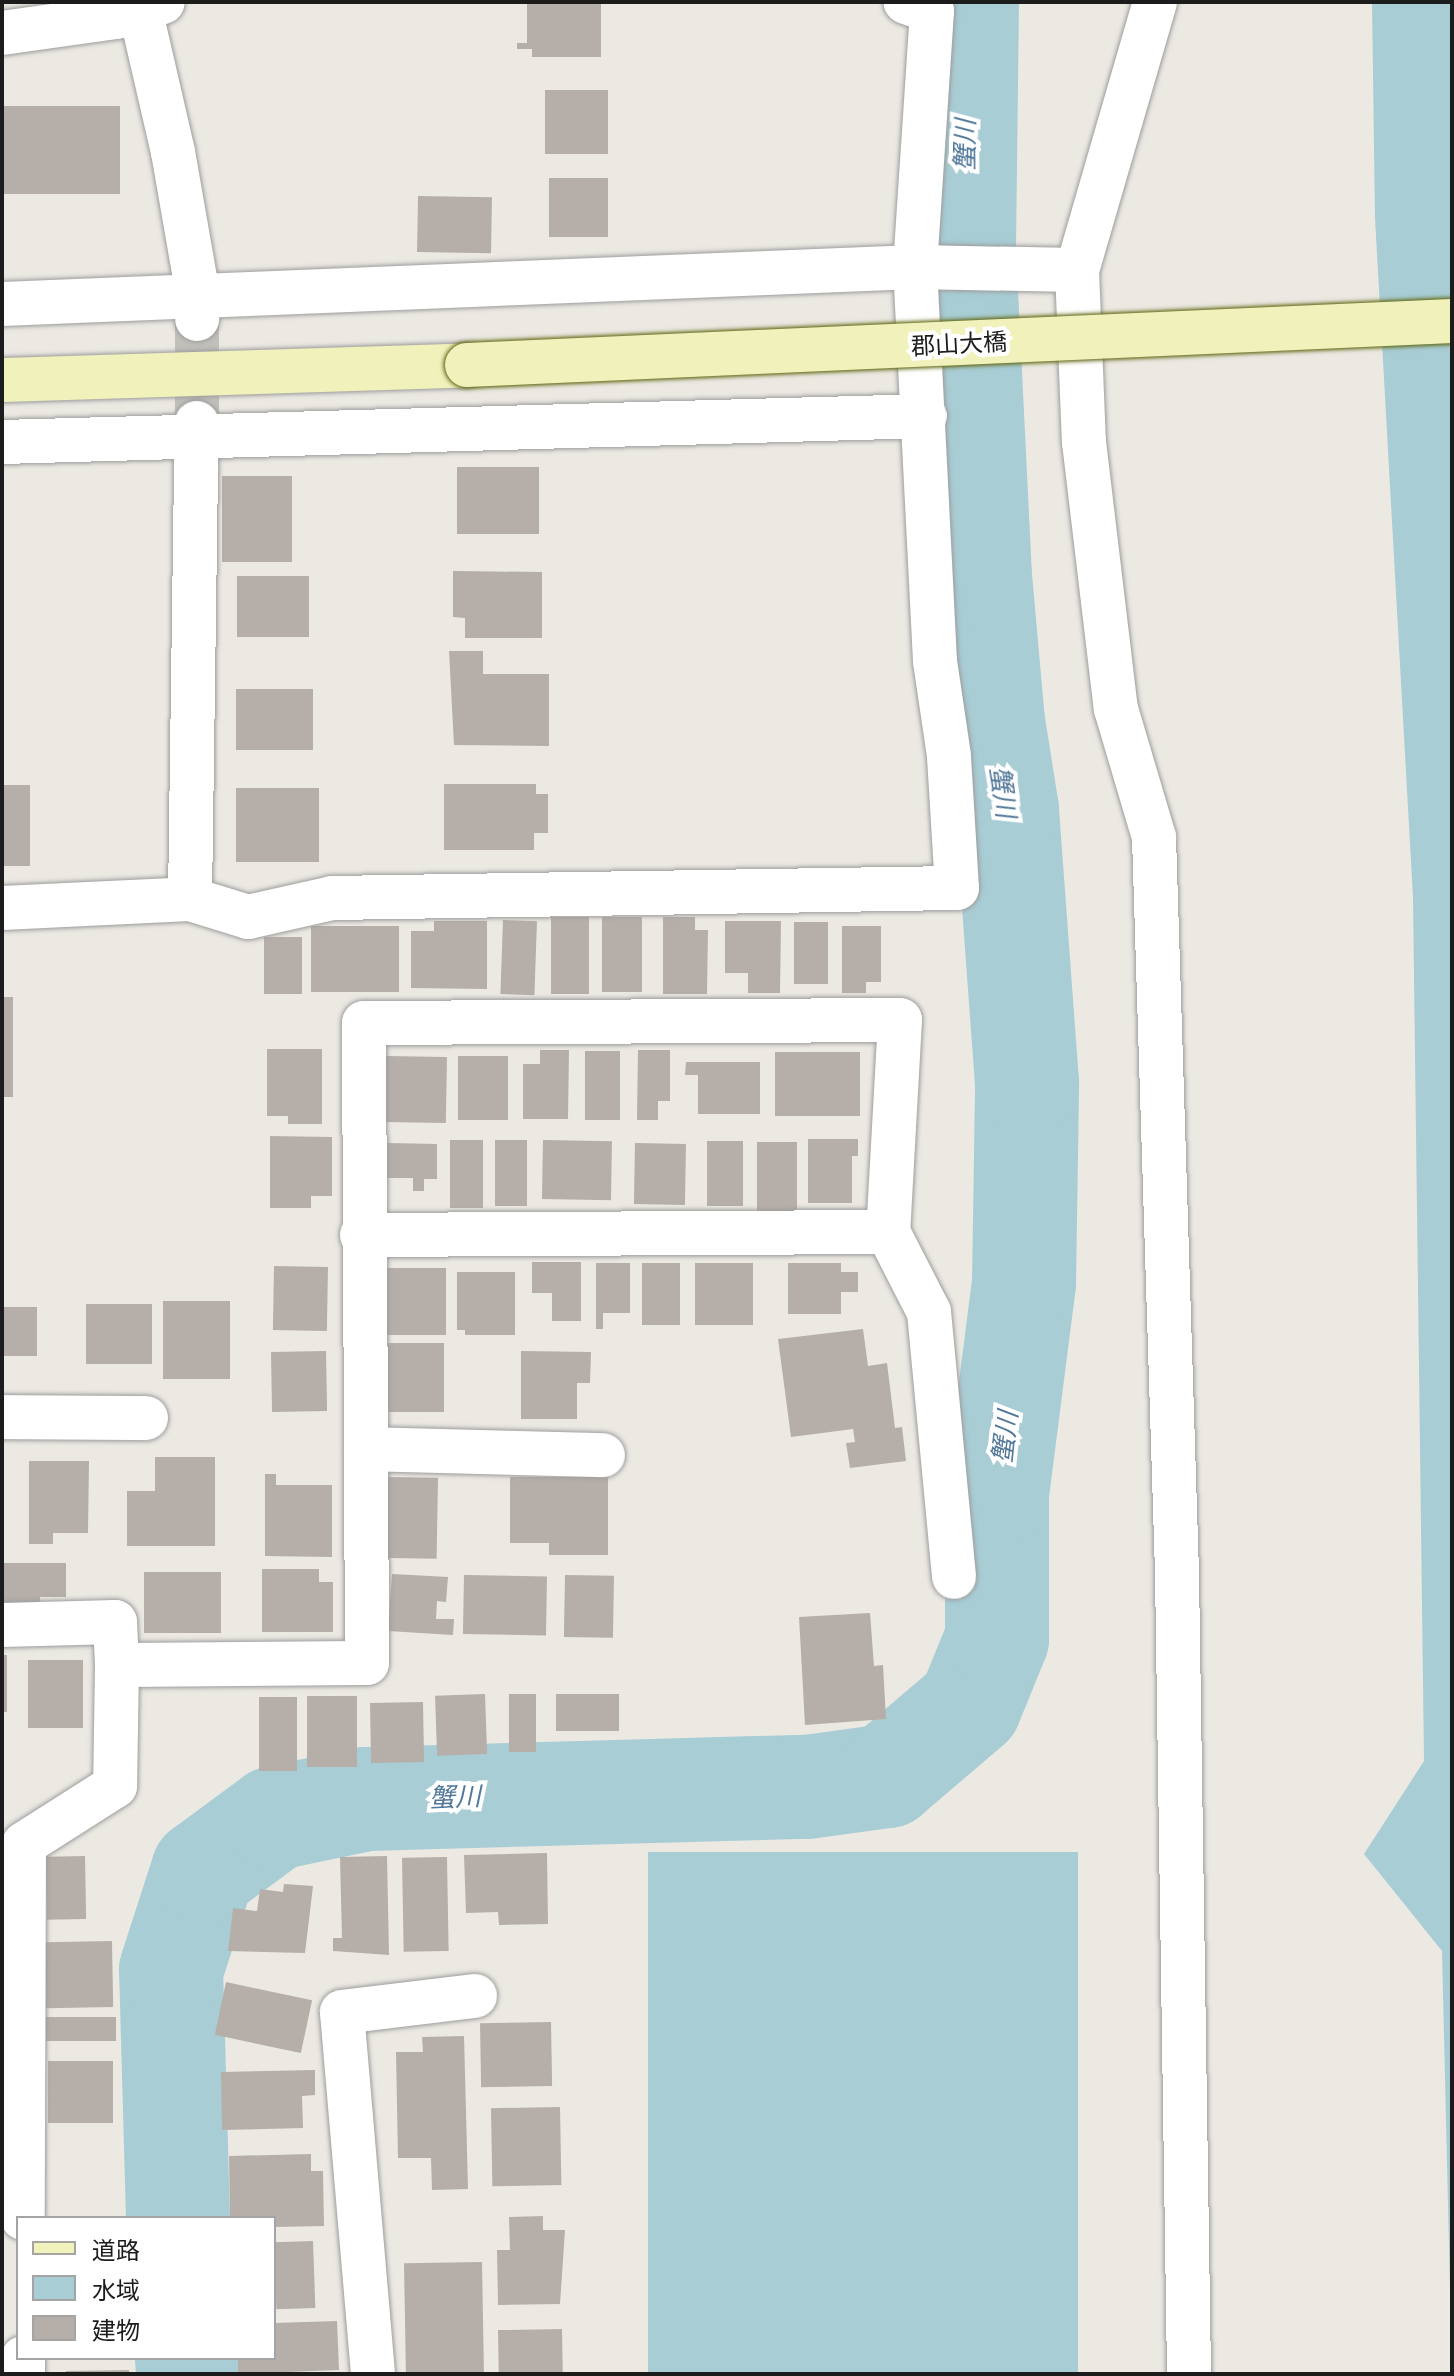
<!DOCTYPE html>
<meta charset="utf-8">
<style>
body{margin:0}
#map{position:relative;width:1454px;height:2376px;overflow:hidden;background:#ece9e3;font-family:"Golos Text","Noto Sans JP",sans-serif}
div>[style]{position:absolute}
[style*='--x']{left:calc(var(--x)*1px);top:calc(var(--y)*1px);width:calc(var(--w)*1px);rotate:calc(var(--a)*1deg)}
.water>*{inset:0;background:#a8cdd5;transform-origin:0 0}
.river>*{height:104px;margin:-52px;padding:0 52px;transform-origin:52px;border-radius:52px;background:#a8cdd5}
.building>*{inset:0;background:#b5aea9;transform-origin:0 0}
.street-tunnel>*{height:44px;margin-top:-22px;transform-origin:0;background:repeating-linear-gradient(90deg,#c2c0bb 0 44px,transparent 0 66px)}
.roads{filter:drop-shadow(0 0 2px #9d9d9d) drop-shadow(0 0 2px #9d9d9d)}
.street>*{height:44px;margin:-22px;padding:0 22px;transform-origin:22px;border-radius:22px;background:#fff}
.secondary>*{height:44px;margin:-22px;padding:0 22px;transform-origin:22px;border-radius:22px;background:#f1f1bc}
.bridges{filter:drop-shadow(0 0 2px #5f6611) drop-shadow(0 0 2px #5f6611)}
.secondary-bridge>*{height:44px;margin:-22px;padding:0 22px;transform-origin:22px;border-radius:22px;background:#f1f1bc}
span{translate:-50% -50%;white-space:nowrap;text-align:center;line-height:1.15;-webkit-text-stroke:8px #fff;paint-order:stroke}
.street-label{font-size:24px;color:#1c1c1c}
.water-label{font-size:26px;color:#517899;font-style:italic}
.frame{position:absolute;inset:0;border:4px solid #1c1c1c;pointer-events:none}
.legend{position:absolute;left:16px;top:2216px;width:260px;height:144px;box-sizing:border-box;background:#fff;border:2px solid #a4a4a4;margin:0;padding:10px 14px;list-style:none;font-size:24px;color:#1c1c1c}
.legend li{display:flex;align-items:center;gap:16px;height:40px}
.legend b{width:40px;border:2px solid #a4a4a4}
</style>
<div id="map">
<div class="water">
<div style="clip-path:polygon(1372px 2px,1452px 2px,1452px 2374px,1442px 1951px,1364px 1854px,1424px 1761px,1413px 897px,1375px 218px)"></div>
<div style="left:648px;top:1852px;width:430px;height:522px"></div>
</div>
<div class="river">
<div style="--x:178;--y:2218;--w:248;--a:-91.6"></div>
<div style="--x:171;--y:1970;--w:104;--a:-72.1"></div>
<div style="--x:203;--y:1871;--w:89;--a:-36.4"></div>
<div style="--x:275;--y:1818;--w:93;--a:-11.8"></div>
<div style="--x:366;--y:1799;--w:441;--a:-1.6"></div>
<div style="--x:807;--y:1787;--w:81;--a:-7.8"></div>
<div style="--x:887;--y:1776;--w:109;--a:-40.5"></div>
<div style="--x:970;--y:1705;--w:71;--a:-67.8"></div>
<div style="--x:997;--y:1639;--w:145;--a:-90"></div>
<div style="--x:997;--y:1494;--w:213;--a:-82.7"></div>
<div style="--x:1024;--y:1283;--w:200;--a:-89.1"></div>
<div style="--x:1027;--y:1083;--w:274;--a:-94.2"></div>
<div style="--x:1007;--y:810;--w:89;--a:-99"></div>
<div style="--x:993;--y:722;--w:146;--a:-95.1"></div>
<div style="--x:980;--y:577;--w:331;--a:-92.8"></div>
<div style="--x:964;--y:246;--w:244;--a:-89.3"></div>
<div style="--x:187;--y:2358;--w:16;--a:86"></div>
</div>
<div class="building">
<div style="clip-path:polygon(527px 2px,601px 2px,601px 57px,532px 57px,532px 49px,517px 49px,517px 43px,527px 43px)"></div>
<div style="left:545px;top:90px;width:63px;height:64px"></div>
<div style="left:2px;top:106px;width:118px;height:88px"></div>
<div style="left:549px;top:178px;width:59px;height:59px"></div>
<div style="left:418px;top:196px;width:74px;height:56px;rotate:1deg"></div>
<div style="left:457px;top:467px;width:82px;height:67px"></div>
<div style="left:222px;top:476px;width:70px;height:86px"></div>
<div style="clip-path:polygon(453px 571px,542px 572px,542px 638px,465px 638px,465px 618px,453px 617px)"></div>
<div style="left:237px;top:576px;width:72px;height:61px"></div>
<div style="clip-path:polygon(449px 651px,483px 651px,483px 674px,549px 674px,549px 746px,454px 745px)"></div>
<div style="left:236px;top:689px;width:77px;height:61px"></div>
<div style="clip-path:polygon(444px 784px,536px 784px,536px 794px,548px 794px,548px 833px,534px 833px,534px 850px,444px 850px)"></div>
<div style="left:2px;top:785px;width:28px;height:81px"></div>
<div style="left:236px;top:788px;width:83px;height:74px"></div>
<div style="left:551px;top:917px;width:38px;height:77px"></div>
<div style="left:602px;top:917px;width:40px;height:75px"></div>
<div style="clip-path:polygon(663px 917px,695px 917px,695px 930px,708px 930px,707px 994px,663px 994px)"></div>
<div style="left:503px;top:920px;width:34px;height:74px;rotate:2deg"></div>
<div style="clip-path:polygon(434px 921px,487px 921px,487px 989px,411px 988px,411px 931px,434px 931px)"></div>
<div style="clip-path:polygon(725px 921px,781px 921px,780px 993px,748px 993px,748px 973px,725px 973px)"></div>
<div style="left:794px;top:922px;width:34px;height:62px"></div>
<div style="left:311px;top:926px;width:88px;height:66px"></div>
<div style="clip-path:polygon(842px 926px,881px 926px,881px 982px,866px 982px,866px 993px,842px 993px)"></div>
<div style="left:264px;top:937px;width:38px;height:57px"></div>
<div style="left:2px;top:997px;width:11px;height:100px"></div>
<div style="clip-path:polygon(267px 1049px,322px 1049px,322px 1124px,288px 1124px,288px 1116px,267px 1116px)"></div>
<div style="clip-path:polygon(540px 1050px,569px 1050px,568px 1119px,523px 1119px,523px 1064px,540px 1064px)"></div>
<div style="clip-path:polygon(638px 1050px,670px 1050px,670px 1101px,658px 1101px,658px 1120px,637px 1120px)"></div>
<div style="left:585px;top:1051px;width:35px;height:69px"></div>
<div style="left:775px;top:1052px;width:85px;height:64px"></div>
<div style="left:386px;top:1056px;width:61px;height:66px;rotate:1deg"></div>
<div style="left:458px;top:1056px;width:50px;height:64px"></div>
<div style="clip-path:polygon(686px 1062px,760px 1062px,760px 1114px,698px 1114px,698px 1075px,685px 1075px)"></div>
<div style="clip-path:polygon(270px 1136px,332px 1137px,332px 1196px,311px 1196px,311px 1208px,270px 1208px)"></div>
<div style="clip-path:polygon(808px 1139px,858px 1139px,858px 1156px,852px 1156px,852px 1203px,808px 1203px)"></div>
<div style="left:450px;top:1140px;width:33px;height:68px"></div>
<div style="left:495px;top:1140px;width:32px;height:66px"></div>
<div style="left:543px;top:1140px;width:69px;height:59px;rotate:1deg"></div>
<div style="left:707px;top:1141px;width:36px;height:65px"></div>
<div style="left:757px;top:1142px;width:40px;height:70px"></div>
<div style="clip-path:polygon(387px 1143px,437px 1144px,437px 1179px,424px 1179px,424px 1191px,413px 1191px,413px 1178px,387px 1178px)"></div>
<div style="left:635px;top:1143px;width:51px;height:61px;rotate:1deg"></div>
<div style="clip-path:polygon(532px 1262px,581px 1262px,581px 1321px,552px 1321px,552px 1293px,532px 1293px)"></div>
<div style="clip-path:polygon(596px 1263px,630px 1263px,630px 1313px,603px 1313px,603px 1329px,596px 1329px)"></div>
<div style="left:642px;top:1263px;width:38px;height:62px"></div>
<div style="left:695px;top:1263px;width:58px;height:62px"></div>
<div style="clip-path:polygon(788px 1263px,841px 1263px,841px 1272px,858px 1272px,858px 1292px,841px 1292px,841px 1314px,788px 1314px)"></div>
<div style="left:274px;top:1266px;width:54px;height:64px;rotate:1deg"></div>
<div style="left:385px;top:1268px;width:61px;height:67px"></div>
<div style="clip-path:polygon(457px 1272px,515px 1272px,515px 1335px,465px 1335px,465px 1330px,457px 1330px)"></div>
<div style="left:163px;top:1301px;width:67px;height:78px"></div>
<div style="left:86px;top:1304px;width:66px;height:60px"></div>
<div style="left:2px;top:1307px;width:35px;height:49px"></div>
<div style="clip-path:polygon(863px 1329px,868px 1366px,887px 1363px,895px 1428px,902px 1427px,906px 1461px,850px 1468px,846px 1443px,855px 1442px,853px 1429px,791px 1437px,778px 1339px)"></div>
<div style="left:388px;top:1343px;width:56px;height:69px"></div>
<div style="left:326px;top:1351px;width:60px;height:55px;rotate:89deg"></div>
<div style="clip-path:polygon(521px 1351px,591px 1352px,590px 1383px,577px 1383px,577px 1419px,521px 1419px)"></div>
<div style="clip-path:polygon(155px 1457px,215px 1457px,215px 1546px,127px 1546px,127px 1491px,155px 1491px)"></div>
<div style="clip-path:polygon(29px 1461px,89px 1461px,88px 1533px,53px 1533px,53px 1544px,29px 1544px)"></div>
<div style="clip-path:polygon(265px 1474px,276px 1474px,276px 1485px,332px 1485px,332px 1557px,265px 1556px)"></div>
<div style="left:388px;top:1477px;width:50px;height:81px;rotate:1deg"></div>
<div style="clip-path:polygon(510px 1477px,608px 1477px,608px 1555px,549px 1555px,549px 1543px,510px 1543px)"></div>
<div style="clip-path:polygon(2px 1563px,66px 1563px,66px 1597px,40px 1597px,40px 1605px,2px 1605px)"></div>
<div style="clip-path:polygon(262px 1569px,319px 1569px,319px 1582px,333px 1582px,333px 1632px,262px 1632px)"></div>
<div style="left:144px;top:1572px;width:77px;height:61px"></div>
<div style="clip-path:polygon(392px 1574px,448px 1577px,446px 1602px,437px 1601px,436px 1619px,454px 1619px,453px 1635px,388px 1631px)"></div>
<div style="left:464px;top:1575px;width:83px;height:59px;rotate:1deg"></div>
<div style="left:565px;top:1575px;width:49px;height:62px;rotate:1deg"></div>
<div style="clip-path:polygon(870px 1613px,874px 1666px,883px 1665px,886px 1719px,805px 1725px,799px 1617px)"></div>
<div style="left:2px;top:1655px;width:5px;height:57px"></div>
<div style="left:28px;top:1660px;width:55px;height:68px"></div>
<div style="left:485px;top:1694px;width:60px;height:50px;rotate:88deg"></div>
<div style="left:509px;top:1694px;width:27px;height:58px"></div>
<div style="left:556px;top:1694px;width:63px;height:37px"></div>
<div style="left:307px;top:1696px;width:50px;height:71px"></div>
<div style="left:259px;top:1697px;width:38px;height:74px"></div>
<div style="left:423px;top:1702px;width:60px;height:53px;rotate:89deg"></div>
<div style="clip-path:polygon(547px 1853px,548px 1924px,499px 1925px,498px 1912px,466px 1913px,464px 1855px)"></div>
<div style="left:85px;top:1856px;width:63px;height:39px;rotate:89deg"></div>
<div style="clip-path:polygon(387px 1856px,389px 1955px,333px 1951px,333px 1938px,342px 1938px,340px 1857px)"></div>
<div style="left:447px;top:1857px;width:94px;height:45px;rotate:89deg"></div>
<div style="clip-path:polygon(284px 1884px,313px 1886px,305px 1953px,228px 1951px,233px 1908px,257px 1911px,260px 1889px,283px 1892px)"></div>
<div style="left:112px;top:1941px;width:66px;height:67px;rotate:89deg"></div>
<div style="left:226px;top:1982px;width:88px;height:54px;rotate:12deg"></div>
<div style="left:116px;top:2017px;width:24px;height:70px;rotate:90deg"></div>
<div style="left:551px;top:2022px;width:64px;height:71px;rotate:89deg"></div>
<div style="clip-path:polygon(464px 2036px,468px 2189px,432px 2190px,431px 2158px,398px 2158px,396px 2052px,423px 2052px,422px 2037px)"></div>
<div style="left:113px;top:2061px;width:62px;height:65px;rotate:90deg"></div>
<div style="clip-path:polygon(315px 2070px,315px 2095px,302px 2096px,303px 2128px,222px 2130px,221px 2072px)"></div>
<div style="left:560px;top:2107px;width:78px;height:69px;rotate:89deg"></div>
<div style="clip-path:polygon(311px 2154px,311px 2171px,323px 2171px,324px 2226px,274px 2227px,274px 2218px,230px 2218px,229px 2156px)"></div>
<div style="clip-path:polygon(543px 2216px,543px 2230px,565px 2230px,560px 2304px,498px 2305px,497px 2250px,510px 2250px,509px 2217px)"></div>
<div style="left:313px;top:2241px;width:67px;height:39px;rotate:88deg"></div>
<div style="left:482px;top:2262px;width:112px;height:78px;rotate:89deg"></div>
<div style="clip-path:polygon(337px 2321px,339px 2370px,238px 2374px,238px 2358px,274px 2358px,274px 2323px)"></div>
<div style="left:562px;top:2329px;width:45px;height:64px;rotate:89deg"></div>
<div style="clip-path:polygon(129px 2370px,129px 2374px,66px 2374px,66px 2371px)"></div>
</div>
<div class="street-tunnel">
<div style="--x:197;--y:319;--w:104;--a:90"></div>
</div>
<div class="roads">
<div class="street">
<div style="--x:1155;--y:2;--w:279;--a:106.2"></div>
<div style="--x:1077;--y:270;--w:172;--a:87.7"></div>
<div style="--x:1084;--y:442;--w:269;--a:83.2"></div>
<div style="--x:1116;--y:709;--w:134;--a:73.5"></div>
<div style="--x:1154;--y:837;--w:736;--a:88.21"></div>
<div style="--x:1177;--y:1573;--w:801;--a:89.14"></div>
<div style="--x:140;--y:9;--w:147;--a:77"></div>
<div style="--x:173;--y:152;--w:145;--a:80.1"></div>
<div style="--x:198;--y:295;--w:24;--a:92"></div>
<div style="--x:2;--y:33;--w:115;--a:-8"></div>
<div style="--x:116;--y:17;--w:49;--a:-17.7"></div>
<div style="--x:2;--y:304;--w:914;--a:-2.32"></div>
<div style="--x:915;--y:267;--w:162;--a:1.1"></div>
<div style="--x:2;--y:442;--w:923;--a:-1.61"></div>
<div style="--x:190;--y:899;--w:476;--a:-89.2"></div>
<div style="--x:2;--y:908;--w:188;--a:-2.7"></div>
<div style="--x:190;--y:899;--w:61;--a:17.2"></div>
<div style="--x:248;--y:917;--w:86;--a:-12.7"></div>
<div style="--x:332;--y:898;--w:625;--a:-0.92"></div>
<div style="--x:957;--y:888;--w:132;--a:-93.5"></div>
<div style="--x:949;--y:756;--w:96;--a:-98.4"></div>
<div style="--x:935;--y:661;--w:395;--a:-92.9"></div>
<div style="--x:915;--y:267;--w:257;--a:-86.2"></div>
<div style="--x:932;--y:11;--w:28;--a:-161"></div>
<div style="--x:362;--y:1235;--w:526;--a:-0.33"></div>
<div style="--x:2;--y:1417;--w:144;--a:0.4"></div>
<div style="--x:366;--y:1449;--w:237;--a:1.5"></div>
<div style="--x:2;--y:1625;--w:113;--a:-1.5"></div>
<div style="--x:115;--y:1622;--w:43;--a:87.3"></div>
<div style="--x:117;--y:1665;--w:121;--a:90.9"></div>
<div style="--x:115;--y:1786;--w:108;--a:147.5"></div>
<div style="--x:24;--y:1844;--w:374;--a:90.2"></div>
<div style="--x:117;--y:1665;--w:250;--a:-0.5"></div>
<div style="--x:367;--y:1663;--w:640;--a:-90.27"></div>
<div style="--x:364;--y:1023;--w:536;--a:-0.32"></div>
<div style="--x:900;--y:1020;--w:212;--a:93.2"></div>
<div style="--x:888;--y:1232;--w:90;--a:62.9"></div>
<div style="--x:929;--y:1312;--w:266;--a:84.6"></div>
<div style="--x:23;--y:2374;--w:16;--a:-90"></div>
<div style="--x:373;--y:2374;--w:363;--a:-94.9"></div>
<div style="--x:342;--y:2012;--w:134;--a:-6.9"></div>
</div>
<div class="secondary">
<div style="--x:2;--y:380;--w:465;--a:-1.8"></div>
</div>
</div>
<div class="bridges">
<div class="secondary-bridge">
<div style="--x:467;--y:365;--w:986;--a:-2.56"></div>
</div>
</div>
<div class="street-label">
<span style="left:959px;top:343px;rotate:-3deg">郡山大橋</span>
</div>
<div class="water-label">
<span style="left:965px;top:145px;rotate:-89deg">蟹川</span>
<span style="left:1003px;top:792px;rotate:82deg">蟹川</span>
<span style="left:1005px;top:1437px;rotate:-83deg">蟹川</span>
<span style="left:455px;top:1797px;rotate:-2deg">蟹川</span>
</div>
<div class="frame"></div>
<ul class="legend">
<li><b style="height:10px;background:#f1f1bc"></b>道路</li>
<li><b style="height:22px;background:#a8cdd5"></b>水域</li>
<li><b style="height:22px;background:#b5aea9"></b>建物</li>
</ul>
</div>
